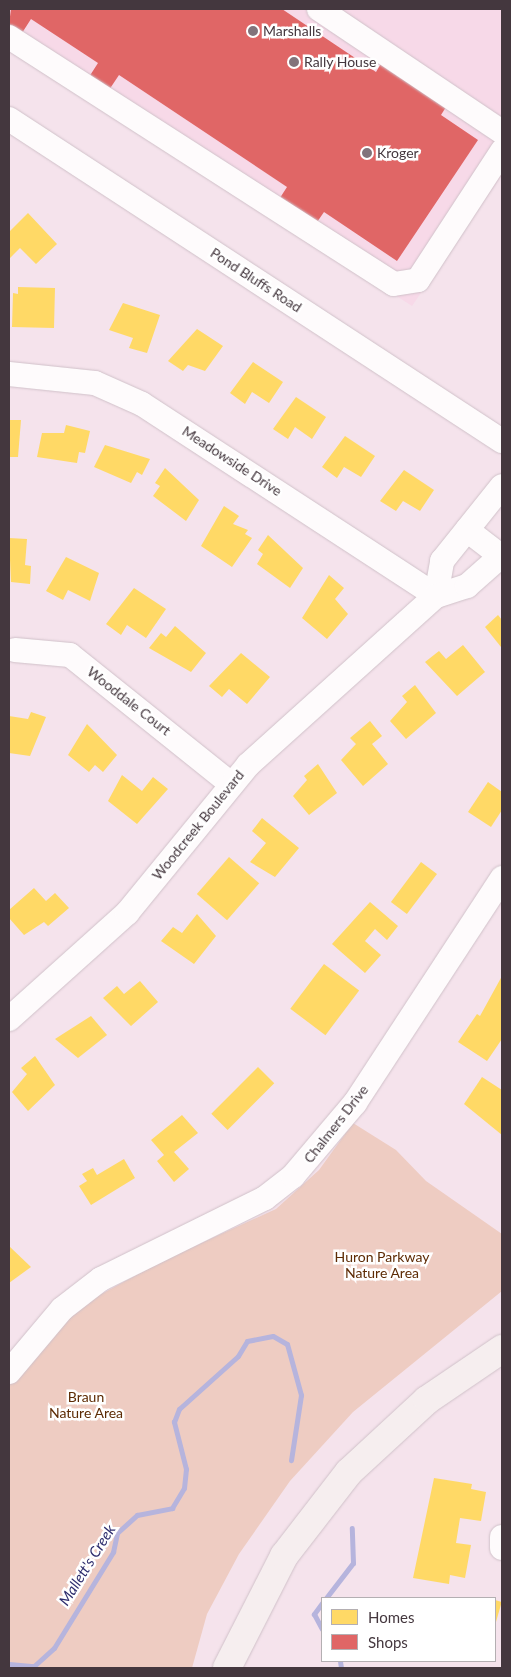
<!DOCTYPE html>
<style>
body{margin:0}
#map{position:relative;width:511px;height:1677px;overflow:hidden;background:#f5e3ec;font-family:Lato,sans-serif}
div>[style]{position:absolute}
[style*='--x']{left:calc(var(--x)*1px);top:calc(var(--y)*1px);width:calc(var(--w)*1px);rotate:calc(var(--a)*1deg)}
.built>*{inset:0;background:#f7d9e8}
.green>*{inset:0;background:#eeccc2}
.homes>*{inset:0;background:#ffd966;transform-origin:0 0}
.shops>*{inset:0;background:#e06666}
.stream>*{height:5px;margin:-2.5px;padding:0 2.5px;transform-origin:2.5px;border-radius:2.5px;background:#b6b4dd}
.roads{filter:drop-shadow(0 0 1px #d0c1c9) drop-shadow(0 0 1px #d0c1c9)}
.minor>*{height:24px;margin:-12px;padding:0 12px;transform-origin:12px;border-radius:12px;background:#fefbfc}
.major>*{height:28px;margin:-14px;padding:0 14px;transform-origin:14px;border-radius:14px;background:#f6eeef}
.dots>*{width:14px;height:14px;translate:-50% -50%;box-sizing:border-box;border:2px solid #fff;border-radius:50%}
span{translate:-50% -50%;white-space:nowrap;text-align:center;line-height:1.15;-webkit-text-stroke:5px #fff;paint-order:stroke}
.poi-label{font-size:14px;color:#44373e}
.left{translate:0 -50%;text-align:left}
.street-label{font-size:14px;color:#44373e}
.park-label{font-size:14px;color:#5d2b04}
.water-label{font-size:15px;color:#2f2e6e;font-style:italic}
.frame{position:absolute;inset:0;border:10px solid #44373e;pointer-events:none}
.legend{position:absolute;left:321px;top:1597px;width:175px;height:65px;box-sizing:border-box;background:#fff;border:1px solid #b4afb2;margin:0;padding:6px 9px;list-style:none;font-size:15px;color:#44373e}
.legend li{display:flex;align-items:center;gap:10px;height:25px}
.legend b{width:25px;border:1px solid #b4afb2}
</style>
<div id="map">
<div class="built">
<div style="clip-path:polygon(9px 9px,502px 9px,502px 175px,412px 306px,9px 45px)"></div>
</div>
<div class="green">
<div style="clip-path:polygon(353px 1123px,396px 1150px,426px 1181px,502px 1234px,502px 1291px,353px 1412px,290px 1481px,239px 1554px,207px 1614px,192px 1668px,9px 1668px,9px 1386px,27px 1360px,83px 1304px,164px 1260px,276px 1209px,319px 1170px)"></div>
</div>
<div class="homes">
<div style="clip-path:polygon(28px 213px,57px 244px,36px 264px,20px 248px,9px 259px,9px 232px)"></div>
<div style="clip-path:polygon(18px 287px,55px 288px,54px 328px,12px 327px,13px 293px,18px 294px)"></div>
<div style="clip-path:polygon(123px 303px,160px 315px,147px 353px,129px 348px,133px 338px,109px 330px)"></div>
<div style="clip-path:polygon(197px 329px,223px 346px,205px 371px,188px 365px,183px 371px,168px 361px)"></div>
<div style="clip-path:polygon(253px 362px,283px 382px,269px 403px,252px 392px,245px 404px,230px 393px)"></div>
<div style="clip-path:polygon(296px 397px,326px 417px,312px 439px,295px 427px,288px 439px,273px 429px)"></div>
<div style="clip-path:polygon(9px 420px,21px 420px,18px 457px,9px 457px)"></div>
<div style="clip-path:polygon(66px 425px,90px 431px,85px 453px,79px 452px,77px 463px,37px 457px,42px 433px,64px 433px)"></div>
<div style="clip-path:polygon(345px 436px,375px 456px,361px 477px,344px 467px,337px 478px,322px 467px)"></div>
<div style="clip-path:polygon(105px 445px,150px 459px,142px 475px,137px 472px,131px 483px,94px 467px)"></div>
<div style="clip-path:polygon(165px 468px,199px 500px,186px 521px,153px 496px,160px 486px,155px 483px)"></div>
<div style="clip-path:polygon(404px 470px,434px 490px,420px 511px,403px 501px,396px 511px,380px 501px)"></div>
<div style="clip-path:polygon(224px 506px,239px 516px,233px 524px,248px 530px,245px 534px,252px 538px,232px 567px,201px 546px)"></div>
<div style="clip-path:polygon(268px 535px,303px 568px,290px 588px,257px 564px,263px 554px,258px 550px)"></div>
<div style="clip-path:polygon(9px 538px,27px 539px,25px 565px,31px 566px,30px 584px,11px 582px)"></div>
<div style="clip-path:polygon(66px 557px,99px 573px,90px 601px,68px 590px,63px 600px,46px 591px)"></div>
<div style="clip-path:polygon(329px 575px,344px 588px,335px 599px,348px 614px,327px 639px,302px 618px)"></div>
<div style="clip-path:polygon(134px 588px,166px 609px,146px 638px,127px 625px,121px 635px,106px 624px)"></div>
<div style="clip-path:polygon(498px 615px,502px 620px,501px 647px,485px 627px)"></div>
<div style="clip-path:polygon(175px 626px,206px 653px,191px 672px,149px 648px,161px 633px,166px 637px)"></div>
<div style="clip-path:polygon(463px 645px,485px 672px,457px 696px,425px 662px,439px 651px,446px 659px)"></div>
<div style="clip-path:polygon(241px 653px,270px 677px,247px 704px,229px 689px,222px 697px,209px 686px)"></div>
<div style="clip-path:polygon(415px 685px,436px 713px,406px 739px,390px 721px,407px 702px,402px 696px)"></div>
<div style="clip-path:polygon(31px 712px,46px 717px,30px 756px,9px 753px,9px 716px,28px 719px)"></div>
<div style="clip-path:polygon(370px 721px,382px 736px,372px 744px,388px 764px,363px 786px,341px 760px,356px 744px,350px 738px)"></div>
<div style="clip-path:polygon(87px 724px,117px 755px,103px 772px,95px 765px,89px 772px,68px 755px)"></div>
<div style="clip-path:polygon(318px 764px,337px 793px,309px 815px,293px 796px,307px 780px,304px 776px)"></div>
<div style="clip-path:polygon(122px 775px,142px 791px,153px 777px,168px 789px,137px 824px,108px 801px)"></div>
<div style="clip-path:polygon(488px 782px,502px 792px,502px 810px,491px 827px,468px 812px)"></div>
<div style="clip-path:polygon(262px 818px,299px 848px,275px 877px,250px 862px,266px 843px,252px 831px)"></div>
<div style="left:229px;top:857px;width:40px;height:49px;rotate:41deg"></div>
<div style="left:421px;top:862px;width:20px;height:50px;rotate:37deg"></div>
<div style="clip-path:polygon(34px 888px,46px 901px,55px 893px,69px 908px,48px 926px,44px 922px,24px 935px,9px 918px,9px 910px)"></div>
<div style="clip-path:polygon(370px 902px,398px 926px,387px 940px,375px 929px,365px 941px,381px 955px,365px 973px,332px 944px)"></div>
<div style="clip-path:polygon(197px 914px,216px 936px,194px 964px,161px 941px,173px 927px,182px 933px)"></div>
<div style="left:324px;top:964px;width:44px;height:56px;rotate:37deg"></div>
<div style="clip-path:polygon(502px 976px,502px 1039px,487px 1061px,458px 1042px,477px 1014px,480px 1016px)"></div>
<div style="clip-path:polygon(140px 981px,158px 1002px,131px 1026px,103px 998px,117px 986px,124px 994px)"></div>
<div style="clip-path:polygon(91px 1016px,107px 1035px,78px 1058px,55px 1039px)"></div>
<div style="clip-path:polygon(35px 1056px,55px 1085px,28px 1111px,12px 1092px,27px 1074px,21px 1068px)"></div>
<div style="left:258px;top:1067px;width:23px;height:66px;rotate:45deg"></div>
<div style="clip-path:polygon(482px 1077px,502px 1090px,502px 1135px,464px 1104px)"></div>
<div style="clip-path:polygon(182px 1115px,198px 1133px,174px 1152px,189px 1169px,174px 1182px,157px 1161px,164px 1155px,151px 1140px)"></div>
<div style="clip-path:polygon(124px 1159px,135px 1178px,91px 1205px,79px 1186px,87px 1181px,82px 1174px,93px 1168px,97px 1175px)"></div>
<div style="clip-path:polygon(9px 1246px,31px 1267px,9px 1283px)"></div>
<div style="clip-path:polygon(434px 1478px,472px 1484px,471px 1489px,486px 1492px,481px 1521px,460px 1518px,456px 1543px,471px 1545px,465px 1578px,450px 1575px,449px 1584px,413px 1578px)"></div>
<div style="left:495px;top:1600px;width:7px;height:55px;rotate:16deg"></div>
</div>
<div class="shops">
<div style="clip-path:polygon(11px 9px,282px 9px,376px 72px,382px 62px,446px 107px,441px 115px,478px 140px,397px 261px,324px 212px,313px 228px,276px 204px,287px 187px,119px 75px,109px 90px,89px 77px,98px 63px,31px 19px,22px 33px,9px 24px)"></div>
</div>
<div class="stream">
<div style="--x:326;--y:1598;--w:44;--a:-52.4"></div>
<div style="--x:353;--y:1563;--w:35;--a:-92"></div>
<div style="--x:322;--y:1603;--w:14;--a:126"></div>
<div style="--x:314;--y:1614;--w:17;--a:62"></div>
<div style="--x:340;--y:1661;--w:7;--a:82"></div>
<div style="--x:9;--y:1664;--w:25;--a:5"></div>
<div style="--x:34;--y:1666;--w:27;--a:-42"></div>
<div style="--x:54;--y:1648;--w:113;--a:-58.4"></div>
<div style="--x:113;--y:1552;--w:19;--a:-78"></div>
<div style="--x:117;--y:1533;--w:27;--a:-42"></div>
<div style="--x:137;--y:1515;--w:36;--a:-11"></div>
<div style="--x:172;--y:1508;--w:23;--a:-59"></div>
<div style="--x:184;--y:1488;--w:19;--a:-84"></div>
<div style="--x:186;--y:1469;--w:49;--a:-104.3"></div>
<div style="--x:174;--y:1422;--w:14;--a:-69"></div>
<div style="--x:179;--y:1409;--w:79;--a:-41.9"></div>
<div style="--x:238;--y:1356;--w:17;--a:-59"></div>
<div style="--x:247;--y:1341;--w:26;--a:-11"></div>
<div style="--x:273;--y:1336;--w:16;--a:30"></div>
<div style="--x:287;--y:1344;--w:53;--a:74.6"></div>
<div style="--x:301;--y:1395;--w:66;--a:98.7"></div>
</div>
<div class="roads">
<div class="minor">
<div style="--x:319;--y:9;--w:220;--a:33.9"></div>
<div style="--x:9;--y:37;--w:457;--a:32.7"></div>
<div style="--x:394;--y:284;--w:24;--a:-9"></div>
<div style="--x:418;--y:280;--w:154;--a:-56.9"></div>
<div style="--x:9;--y:119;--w:589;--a:33.15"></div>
<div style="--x:9;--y:374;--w:86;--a:6"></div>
<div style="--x:95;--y:383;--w:51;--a:24.1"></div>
<div style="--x:142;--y:404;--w:351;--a:33.1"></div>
<div style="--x:467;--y:530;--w:43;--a:37.4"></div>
<div style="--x:436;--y:596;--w:36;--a:-80"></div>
<div style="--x:442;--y:561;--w:96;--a:-51.3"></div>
<div style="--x:15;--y:650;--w:55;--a:5.2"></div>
<div style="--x:70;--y:655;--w:205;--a:38.7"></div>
<div style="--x:9;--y:1019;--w:159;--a:-41.9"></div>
<div style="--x:127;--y:913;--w:191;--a:-50.7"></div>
<div style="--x:248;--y:765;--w:253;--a:-42"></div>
<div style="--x:436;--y:596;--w:33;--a:-18"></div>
<div style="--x:467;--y:586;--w:47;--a:-41.5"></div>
<div style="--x:9;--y:1372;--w:82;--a:-49.9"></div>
<div style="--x:62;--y:1309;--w:49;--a:-37.6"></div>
<div style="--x:101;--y:1279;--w:183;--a:-26.3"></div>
<div style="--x:265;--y:1198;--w:36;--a:-38"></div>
<div style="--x:293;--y:1176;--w:96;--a:-49.7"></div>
<div style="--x:355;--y:1103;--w:269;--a:-56.8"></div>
<div style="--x:502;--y:1537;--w:11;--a:90"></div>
</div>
<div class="major">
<div style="--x:227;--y:1668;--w:126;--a:-63"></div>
<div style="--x:284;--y:1556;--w:106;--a:-52.3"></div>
<div style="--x:349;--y:1472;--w:106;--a:-42.7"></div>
<div style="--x:427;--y:1400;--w:91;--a:-34.2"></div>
</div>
</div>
<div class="dots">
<div style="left:253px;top:31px;background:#82737b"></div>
<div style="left:294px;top:62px;background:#82737b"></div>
<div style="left:367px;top:153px;background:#82737b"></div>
</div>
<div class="poi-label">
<span class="left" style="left:263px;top:31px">Marshalls</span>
<span class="left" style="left:304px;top:62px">Rally House</span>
<span class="left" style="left:377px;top:153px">Kroger</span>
</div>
<div class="street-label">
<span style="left:256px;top:280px;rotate:33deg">Pond Bluffs Road</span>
<span style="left:232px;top:461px;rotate:33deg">Meadowside Drive</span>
<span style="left:129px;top:701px;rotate:38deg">Wooddale Court</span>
<span style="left:198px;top:825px;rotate:-51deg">Woodcreek Boulevard</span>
<span style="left:336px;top:1124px;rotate:-52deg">Chalmers Drive</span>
</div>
<div class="park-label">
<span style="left:382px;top:1265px">Huron Parkway<br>Nature Area</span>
<span style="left:86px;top:1405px">Braun<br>Nature Area</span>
</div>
<div class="water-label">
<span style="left:87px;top:1565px;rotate:-58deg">Mallett's Creek</span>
</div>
<div class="frame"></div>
<ul class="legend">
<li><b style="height:14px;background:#ffd966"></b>Homes</li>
<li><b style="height:14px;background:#e06666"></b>Shops</li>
</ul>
</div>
